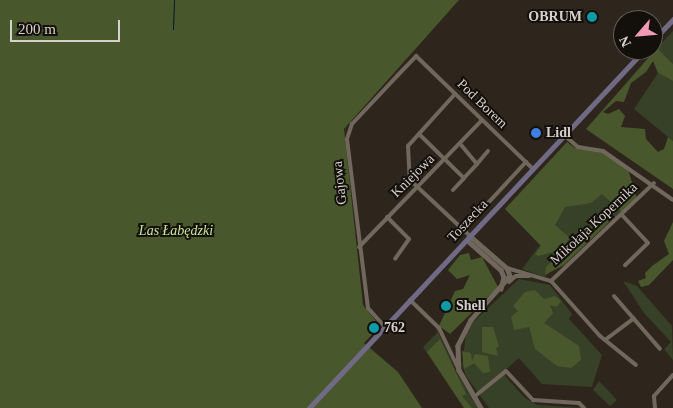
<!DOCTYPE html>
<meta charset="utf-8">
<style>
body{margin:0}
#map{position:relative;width:673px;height:408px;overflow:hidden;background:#2e261c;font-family:Georgia,serif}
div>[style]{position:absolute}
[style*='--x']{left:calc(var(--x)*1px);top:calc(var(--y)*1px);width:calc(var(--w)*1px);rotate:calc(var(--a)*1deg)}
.green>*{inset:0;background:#374127}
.forest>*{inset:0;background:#48582c}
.stream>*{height:1px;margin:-0.5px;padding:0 0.5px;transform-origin:0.5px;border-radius:0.5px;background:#00182e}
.minor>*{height:4px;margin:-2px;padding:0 2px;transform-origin:2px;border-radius:2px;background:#71675c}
.tertiary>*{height:4.5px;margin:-2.25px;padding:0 2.25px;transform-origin:2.25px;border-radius:2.25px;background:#71675c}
.secondary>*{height:5px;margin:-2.5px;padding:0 2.5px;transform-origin:2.5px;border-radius:2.5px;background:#716a86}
.dots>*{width:14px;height:14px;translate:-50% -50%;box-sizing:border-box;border:2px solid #13100b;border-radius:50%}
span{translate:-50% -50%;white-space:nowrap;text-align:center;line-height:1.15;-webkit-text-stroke:4px #13100b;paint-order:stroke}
.poi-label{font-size:14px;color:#d6d0ca;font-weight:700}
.right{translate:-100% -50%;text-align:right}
.left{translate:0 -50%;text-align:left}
.street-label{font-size:14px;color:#d6d0ca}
.park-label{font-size:14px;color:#c9e49b;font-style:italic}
.north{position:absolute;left:613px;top:10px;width:50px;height:50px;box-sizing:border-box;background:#13100b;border:1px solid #615d57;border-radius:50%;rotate:243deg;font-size:14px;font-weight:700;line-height:20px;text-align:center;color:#d6d0ca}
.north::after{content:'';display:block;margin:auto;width:18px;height:22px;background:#f09ab7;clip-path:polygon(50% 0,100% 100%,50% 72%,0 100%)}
.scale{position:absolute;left:10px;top:20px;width:110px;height:22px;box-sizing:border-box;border:2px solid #d6d0ca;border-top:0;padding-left:6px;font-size:15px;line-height:18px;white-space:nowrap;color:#d6d0ca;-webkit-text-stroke:4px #13100b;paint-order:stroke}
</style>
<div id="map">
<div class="green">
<div style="clip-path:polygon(673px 31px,673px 64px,657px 48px)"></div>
<div style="clip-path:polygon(658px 73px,673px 81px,673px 141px,634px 109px)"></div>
<div style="clip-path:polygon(603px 192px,619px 204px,622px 212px,544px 277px,522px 269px,555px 225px,557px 208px,593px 200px)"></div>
<div style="clip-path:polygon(519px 279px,550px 285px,572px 314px,569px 319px,602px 355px,592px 387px,542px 384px,519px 358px,504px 371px,506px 377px,525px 398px,537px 405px,582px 408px,489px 408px,466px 376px,462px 365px,466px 335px,473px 322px)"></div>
<div style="clip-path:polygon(623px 281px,637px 286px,672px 326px,673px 360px,664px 349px,671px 342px,644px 313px)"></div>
<div style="clip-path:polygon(435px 325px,457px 373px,478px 408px,464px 408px,423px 347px,437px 333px)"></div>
<div style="clip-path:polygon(599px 381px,617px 400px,610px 406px,593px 390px)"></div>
</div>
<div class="forest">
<div style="clip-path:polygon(0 0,459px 0,344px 129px,363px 305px,380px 326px,364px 343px,398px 372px,422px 408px,0 408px)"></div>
<div style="clip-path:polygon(657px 48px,673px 64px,673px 81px,658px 73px,653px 61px,646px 72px,631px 83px,624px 102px,616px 101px,603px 112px,608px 114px,619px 109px,625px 116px,621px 127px,645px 129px,646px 139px,658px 152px,664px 149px,668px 137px,673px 141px,673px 189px,586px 129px)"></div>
<div style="clip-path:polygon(567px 142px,575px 148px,598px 148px,627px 166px,637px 199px,622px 212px,602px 194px,591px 203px,565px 207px,555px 225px,570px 238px,561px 250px,538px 256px,535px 254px,541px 246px,505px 209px)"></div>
<div style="clip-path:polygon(606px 213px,611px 213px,612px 218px,604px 227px,564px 265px,545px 275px,546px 267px)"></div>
<div style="clip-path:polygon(673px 222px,673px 260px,649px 285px,641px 287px,638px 281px,646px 278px,645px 273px,652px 266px,669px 254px,664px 241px)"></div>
<div style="clip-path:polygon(469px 253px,471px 260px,482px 257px,498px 287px,450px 334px,439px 326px,455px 291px,463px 289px,470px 275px,457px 279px,448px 270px,460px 255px)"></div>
<div style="clip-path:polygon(535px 290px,544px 299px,555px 296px,561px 301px,557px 307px,550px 305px,553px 313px,544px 323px,579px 346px,581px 360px,571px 368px,557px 366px,535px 349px,529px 327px,514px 330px,511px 317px,518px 311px,513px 306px,525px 292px)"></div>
<div style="clip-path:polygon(482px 327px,493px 327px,499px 346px,496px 348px,498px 356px,482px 352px)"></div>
<div style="clip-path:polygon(440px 339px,466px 394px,462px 396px,472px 408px,464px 408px,427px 352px)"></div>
<div style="clip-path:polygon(462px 351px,471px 353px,472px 361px,475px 354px,488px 356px,490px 372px,483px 373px,474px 363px,464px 369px)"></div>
</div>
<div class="stream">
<div style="--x:173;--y:29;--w:29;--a:-88"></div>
</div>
<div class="minor">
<div style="--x:622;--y:18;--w:9;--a:111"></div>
<div style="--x:619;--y:26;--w:6;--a:45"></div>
<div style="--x:455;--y:94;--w:70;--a:132.1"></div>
<div style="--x:408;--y:146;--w:34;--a:87"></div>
<div style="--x:410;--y:180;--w:82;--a:43"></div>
<div style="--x:419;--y:134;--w:63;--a:44.4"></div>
<div style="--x:464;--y:178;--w:19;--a:-47"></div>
<div style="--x:477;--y:164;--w:26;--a:-130"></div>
<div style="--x:564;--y:135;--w:18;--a:41"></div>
<div style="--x:578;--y:147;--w:25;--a:9"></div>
<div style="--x:603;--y:151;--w:85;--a:35"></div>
<div style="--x:477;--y:164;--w:17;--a:-50"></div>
<div style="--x:453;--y:190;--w:16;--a:-47"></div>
<div style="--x:622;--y:215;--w:38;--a:47"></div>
<div style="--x:648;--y:243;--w:32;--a:136"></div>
<div style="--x:387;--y:217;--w:31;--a:45"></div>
<div style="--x:409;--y:239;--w:24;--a:125"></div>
<div style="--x:463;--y:230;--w:93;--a:-47.2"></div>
<div style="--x:359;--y:247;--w:177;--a:-45.9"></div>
<div style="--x:507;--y:268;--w:46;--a:16.5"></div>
<div style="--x:551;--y:281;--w:74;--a:48.3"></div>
<div style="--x:600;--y:336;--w:46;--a:38.9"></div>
<div style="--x:551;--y:281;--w:142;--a:-43.6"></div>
<div style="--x:509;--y:282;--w:9;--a:-41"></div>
<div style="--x:516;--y:276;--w:13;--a:0"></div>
<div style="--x:614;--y:296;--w:70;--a:49"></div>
<div style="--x:410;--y:300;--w:40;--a:44"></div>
<div style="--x:439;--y:328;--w:44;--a:64.6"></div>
<div style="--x:385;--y:327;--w:25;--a:-132"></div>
<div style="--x:368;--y:308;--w:170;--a:-97.1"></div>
<div style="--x:347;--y:139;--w:16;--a:-72"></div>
<div style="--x:352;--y:124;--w:66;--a:-46.8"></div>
<div style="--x:397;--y:76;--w:28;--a:-46"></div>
<div style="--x:416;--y:56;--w:163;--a:44"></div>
<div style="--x:605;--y:340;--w:36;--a:-37"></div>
<div style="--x:474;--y:397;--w:41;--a:-39.1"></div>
<div style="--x:506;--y:371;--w:40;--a:47"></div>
<div style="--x:533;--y:400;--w:46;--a:3.7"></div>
<div style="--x:579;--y:403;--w:7;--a:45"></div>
<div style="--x:655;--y:408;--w:12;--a:-95"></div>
<div style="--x:654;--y:396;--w:28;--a:-48"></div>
</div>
<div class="tertiary">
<div style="--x:470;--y:236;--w:49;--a:40.9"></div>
<div style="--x:507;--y:268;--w:9;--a:69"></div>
<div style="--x:510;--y:276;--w:59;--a:131.6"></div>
<div style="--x:471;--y:320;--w:29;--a:117"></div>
<div style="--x:458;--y:346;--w:24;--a:88"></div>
<div style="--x:459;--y:370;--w:44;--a:59.9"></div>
<div style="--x:467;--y:240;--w:45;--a:41.4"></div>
<div style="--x:501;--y:270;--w:8;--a:67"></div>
<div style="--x:504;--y:277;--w:12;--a:104"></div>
</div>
<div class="secondary">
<div style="--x:653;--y:40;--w:29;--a:-46"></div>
<div style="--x:309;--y:408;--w:490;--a:-46.9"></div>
</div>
<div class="dots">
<div style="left:592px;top:17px;background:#0f9aa8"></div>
<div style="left:536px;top:133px;background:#3f7fe0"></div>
<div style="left:446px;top:306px;background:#0f9aa8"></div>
<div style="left:374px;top:328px;background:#0f9aa8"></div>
</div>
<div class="poi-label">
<span class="right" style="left:582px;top:17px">OBRUM</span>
<span class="left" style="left:546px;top:133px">Lidl</span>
<span class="left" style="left:456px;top:306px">Shell</span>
<span class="left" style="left:384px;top:328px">762</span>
</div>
<div class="street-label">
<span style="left:482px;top:104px;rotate:44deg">Pod Borem</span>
<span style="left:413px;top:176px;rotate:-45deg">Kniejowa</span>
<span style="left:340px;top:183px;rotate:-96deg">Gajowa</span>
<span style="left:468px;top:221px;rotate:-47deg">Toszecka</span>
<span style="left:594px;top:224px;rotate:-43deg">Mikołaja Kopernika</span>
</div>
<div class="park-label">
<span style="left:176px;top:231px">Las Łabędzki</span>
</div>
<div class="north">N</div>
<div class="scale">200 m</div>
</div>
